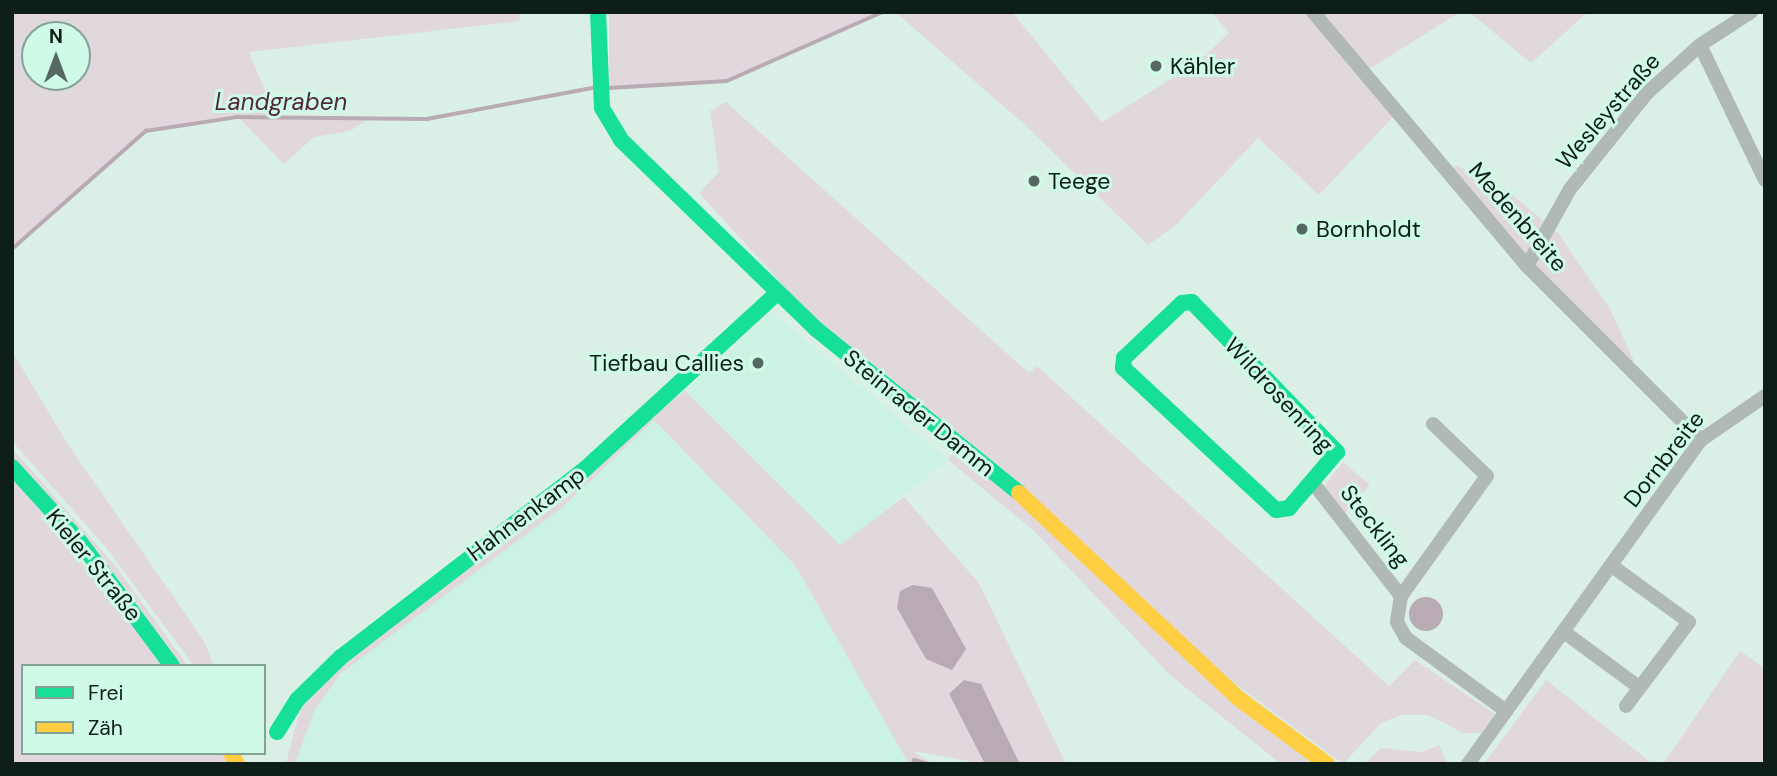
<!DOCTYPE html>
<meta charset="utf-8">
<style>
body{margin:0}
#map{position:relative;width:1777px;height:776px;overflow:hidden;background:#daf0e7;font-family:"DM Sans",sans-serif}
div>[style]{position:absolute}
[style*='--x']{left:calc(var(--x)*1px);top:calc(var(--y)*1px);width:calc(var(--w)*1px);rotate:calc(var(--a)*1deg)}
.built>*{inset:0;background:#ccf2e3}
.green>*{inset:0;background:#e0d8dd}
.water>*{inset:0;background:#b9abb3}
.round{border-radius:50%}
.stream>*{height:3.5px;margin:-1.75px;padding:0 1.75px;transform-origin:1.75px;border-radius:1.75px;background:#b9abb3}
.street>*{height:14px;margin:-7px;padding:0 7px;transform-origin:7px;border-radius:7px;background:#b1b9b6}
.fast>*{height:16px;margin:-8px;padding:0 8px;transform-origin:8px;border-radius:8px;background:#16e098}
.slow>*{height:16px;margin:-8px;padding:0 8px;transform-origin:8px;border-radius:8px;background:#ffcf43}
.dots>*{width:19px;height:19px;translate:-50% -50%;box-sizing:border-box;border:4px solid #d0fae8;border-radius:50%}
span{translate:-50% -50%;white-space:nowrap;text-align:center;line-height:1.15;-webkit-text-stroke:6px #d0fae8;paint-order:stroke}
.poi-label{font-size:23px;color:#0d1d17}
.left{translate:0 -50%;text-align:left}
.right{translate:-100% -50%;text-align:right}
.street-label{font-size:23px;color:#0d1d17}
.water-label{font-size:24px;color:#522740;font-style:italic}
.frame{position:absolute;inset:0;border:14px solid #0d1d17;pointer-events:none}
.legend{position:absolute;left:21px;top:664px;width:245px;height:91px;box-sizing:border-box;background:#d0fae8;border:2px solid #82a294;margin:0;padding:9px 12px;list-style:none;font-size:21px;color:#0d1d17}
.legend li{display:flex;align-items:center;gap:14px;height:35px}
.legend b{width:35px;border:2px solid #82a294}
.north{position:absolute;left:21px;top:21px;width:70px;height:70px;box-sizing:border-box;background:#d0fae8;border:2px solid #82a294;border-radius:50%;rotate:0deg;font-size:19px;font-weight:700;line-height:28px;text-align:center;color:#0d1d17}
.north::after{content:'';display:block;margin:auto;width:24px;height:32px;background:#556760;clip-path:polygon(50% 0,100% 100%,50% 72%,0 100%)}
</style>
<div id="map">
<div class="built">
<div style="clip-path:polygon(772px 312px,948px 460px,840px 546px,685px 391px)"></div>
<div style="clip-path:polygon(654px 420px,795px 565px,909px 764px,292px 764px,307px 713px,355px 657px)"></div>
</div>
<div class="green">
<div style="clip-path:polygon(evenodd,12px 12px,519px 12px,520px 21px,249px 52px,277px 119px,367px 120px,350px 131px,314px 137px,284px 164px,238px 117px,146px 131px,12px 246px,12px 12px,35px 35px,77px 35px,77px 77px,35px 77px,35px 35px)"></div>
<div style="clip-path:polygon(609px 12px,883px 12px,727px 81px,609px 88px)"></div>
<div style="clip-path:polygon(895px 12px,1012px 12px,1102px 122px,1198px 62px,1229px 33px,1212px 12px,1460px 12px,1360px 75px,1394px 116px,1319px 195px,1258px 138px,1175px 226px,1148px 245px,1024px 124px)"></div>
<div style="clip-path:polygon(1469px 12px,1588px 12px,1531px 63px)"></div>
<div style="clip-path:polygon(726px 102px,1029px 373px,1037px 366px,1389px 686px,1415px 660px,1495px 714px,1481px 733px,1463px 733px,1428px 715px,1401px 715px,1381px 723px,1343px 764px,1228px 678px,802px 306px,699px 193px,719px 172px,710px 111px)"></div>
<div style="clip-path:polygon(1456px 165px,1509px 192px,1558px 233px,1610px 309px,1634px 361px,1627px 363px,1540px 273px,1452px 169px)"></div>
<div style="clip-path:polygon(12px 351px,69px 446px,204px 641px,214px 666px,194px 666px,108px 550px,12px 441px)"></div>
<div style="clip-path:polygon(685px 391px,840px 545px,904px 497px,979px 583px,1066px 764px,1020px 764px,981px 685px,949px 695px,985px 764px,913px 751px,932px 764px,909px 764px,795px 565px,654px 420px,564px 506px,340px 674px,314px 711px,295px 764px,286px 764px,299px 713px,326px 677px)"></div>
<div style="clip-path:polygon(12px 448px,116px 567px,188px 666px,179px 666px,12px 460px)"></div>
<div style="clip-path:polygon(955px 450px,1006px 488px,1312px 764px,1281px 764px,1170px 675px,1033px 530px,948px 460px)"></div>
<div style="clip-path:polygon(1343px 462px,1370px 485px,1343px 515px,1322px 489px)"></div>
<div style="clip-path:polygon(12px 476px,165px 666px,23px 666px,23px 753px,223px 753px,229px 764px,12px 764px)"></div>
<div style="clip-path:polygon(1740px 651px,1765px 668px,1765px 764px,1663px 764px)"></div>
<div style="clip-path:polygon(1546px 680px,1653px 764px,1484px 764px)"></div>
<div style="clip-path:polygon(1439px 745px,1448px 764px,1364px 764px,1381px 748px,1422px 752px)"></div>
</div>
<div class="water">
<div style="clip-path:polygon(913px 585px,932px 588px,966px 649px,952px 670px,926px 659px,897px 608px,900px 591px)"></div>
<div class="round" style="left:1409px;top:597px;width:34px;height:34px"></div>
<div style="clip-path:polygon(964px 680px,981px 684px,1020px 764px,985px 764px,949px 694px)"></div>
</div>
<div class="stream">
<div style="--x:609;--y:88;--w:118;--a:-3.4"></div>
<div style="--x:727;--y:81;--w:171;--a:-23.9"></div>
<div style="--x:12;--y:249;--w:179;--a:-41.4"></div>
<div style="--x:146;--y:131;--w:93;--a:-8.7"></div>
<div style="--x:238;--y:117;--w:189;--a:0.6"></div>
<div style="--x:427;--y:119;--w:169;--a:-10.6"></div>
<div style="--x:914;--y:760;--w:15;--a:16"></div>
</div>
<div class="street">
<div style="--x:1313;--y:12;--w:332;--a:49.9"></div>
<div style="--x:1527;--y:266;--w:246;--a:45"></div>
<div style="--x:1700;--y:45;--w:150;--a:64.3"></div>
<div style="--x:1527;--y:266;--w:88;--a:-60.8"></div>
<div style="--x:1570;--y:189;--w:122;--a:-51.3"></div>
<div style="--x:1646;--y:94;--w:73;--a:-42.2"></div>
<div style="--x:1700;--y:45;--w:61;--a:-32.9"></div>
<div style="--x:1433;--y:424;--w:75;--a:43.9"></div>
<div style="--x:1487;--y:476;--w:148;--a:125.6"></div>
<div style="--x:1401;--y:596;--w:26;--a:99"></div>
<div style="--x:1397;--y:622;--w:18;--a:61"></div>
<div style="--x:1406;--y:638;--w:124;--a:36.1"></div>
<div style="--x:1314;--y:484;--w:142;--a:52.2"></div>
<div style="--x:1612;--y:566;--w:95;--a:36"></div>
<div style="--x:1689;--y:622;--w:105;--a:126.9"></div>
<div style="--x:1564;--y:632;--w:93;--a:36.3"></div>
<div style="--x:1468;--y:764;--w:399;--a:-54.3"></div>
<div style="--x:1701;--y:440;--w:78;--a:-34.5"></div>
</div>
<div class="fast">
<div style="--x:598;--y:12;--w:96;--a:87.6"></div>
<div style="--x:602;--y:108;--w:37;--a:59"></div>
<div style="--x:621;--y:140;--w:272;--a:44.1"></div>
<div style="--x:816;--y:329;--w:261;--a:38.9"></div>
<div style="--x:1192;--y:302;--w:209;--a:46"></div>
<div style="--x:1337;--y:452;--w:74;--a:130.6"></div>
<div style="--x:1289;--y:508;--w:13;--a:171"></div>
<div style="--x:1276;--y:510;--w:209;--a:-137.1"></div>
<div style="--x:1123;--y:368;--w:10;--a:-84"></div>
<div style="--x:1124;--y:358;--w:80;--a:-43.5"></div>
<div style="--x:1182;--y:303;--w:10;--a:-6"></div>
<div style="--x:12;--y:467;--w:101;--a:47.8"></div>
<div style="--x:80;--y:542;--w:154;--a:53.4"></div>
<div style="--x:277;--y:732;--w:39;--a:-58"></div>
<div style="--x:298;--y:699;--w:60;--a:-44.3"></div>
<div style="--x:341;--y:657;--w:307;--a:-37.6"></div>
<div style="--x:584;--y:470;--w:260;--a:-42.5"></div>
</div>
<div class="slow">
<div style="--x:1019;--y:493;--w:300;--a:43.1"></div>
<div style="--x:1238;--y:698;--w:111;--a:36.6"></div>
<div style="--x:231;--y:753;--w:13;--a:61"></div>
</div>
<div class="dots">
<div style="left:1156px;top:66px;background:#556760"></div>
<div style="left:1034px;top:181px;background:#556760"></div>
<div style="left:1302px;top:229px;background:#556760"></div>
<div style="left:758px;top:363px;background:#556760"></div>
</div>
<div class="poi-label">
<span class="left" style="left:1170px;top:66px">Kähler</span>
<span class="left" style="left:1048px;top:181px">Teege</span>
<span class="left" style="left:1316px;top:229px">Bornholdt</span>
<span class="right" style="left:744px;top:363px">Tiefbau Callies</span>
</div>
<div class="street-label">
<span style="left:1608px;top:111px;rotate:-49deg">Wesleystraße</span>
<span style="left:1518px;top:217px;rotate:49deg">Medenbreite</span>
<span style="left:1279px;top:395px;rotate:47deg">Wildrosenring</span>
<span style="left:919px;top:413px;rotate:39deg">Steinrader Damm</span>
<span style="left:1664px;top:459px;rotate:-52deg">Dornbreite</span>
<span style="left:526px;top:514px;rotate:-37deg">Hahnenkamp</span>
<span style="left:1375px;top:526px;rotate:52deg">Steckling</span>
<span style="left:94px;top:565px;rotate:51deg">Kieler Straße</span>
</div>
<div class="water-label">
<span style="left:281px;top:102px">Landgraben</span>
</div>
<div class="frame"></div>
<ul class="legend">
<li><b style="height:9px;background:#16e098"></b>Frei</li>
<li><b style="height:9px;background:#ffcf43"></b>Zäh</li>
</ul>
<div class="north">N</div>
</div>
